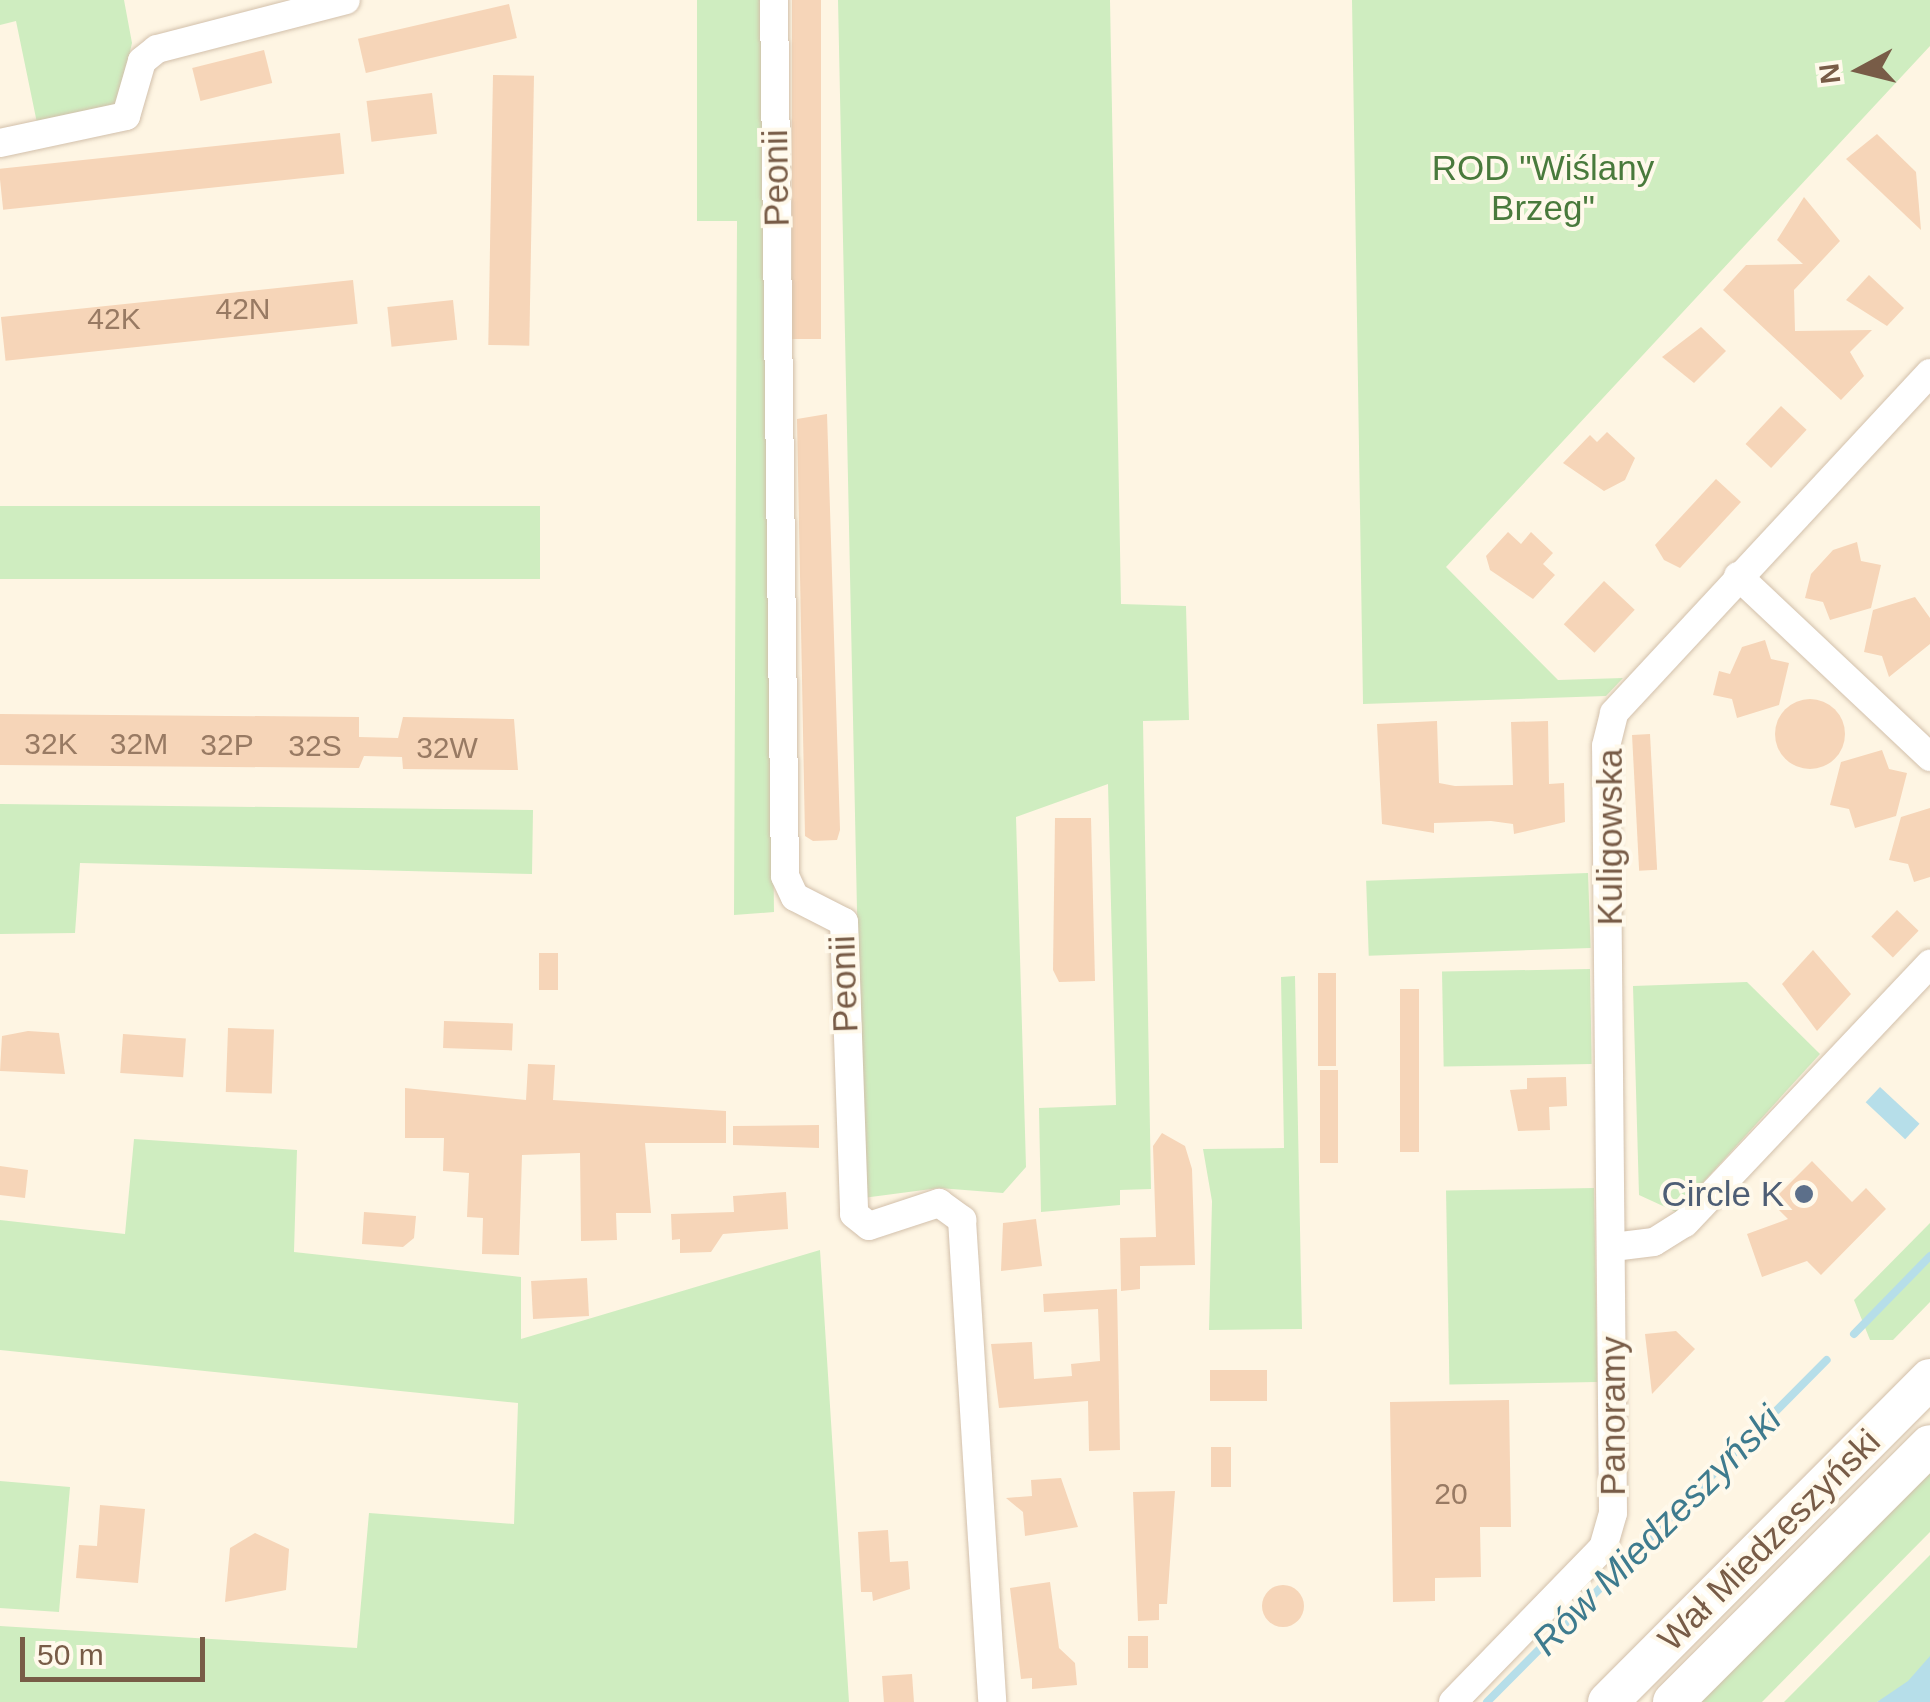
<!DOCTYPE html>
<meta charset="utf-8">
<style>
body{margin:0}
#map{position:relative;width:1930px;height:1702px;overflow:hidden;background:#fef5e3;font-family:Helvetica,sans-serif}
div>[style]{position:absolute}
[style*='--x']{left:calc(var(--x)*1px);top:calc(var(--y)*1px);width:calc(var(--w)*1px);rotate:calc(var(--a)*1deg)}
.green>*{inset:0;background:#cfedc0;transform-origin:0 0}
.water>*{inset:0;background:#b6dee9;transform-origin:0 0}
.stream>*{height:8px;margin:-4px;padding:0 4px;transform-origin:4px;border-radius:4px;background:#b6dee9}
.building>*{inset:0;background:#f6d5b8;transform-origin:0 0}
.round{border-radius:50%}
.roads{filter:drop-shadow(0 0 2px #d2c0ab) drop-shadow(0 0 2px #d2c0ab)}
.street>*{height:28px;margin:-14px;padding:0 14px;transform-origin:14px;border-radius:14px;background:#fff}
.secondary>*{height:40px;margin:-20px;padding:0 20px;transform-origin:20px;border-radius:20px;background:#fff}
.dots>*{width:28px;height:28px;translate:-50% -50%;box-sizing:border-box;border:5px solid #fff9eb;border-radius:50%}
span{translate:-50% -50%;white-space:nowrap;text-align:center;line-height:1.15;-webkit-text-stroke:8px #fff9eb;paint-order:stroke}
.number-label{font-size:30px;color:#987a63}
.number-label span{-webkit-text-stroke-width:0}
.park-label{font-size:35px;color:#497a3c}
.street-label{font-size:35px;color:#785c47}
.service-label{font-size:35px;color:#4e5e75}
.right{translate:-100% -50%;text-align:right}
.water-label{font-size:38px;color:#3e7b8e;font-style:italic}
.north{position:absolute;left:1810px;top:20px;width:100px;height:100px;-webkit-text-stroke:8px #fff9eb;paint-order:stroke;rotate:263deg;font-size:28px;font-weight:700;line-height:40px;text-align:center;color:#785c47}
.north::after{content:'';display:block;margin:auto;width:35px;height:45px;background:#785c47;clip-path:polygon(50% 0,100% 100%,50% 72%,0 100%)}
.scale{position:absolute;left:20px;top:1637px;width:185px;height:45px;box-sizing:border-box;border:5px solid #785c47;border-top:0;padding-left:12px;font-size:30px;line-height:35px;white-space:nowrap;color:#785c47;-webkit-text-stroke:8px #fff9eb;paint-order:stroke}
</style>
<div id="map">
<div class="green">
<div style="clip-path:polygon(0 0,124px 0,132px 43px,117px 107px,37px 123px,16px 21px,0 25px)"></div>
<div style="clip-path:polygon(697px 0,764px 0,774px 912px,734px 915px,737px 221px,697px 221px)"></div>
<div style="clip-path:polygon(838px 0,1110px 0,1121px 604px,1186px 606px,1189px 720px,1143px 721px,1151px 1189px,1120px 1190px,1120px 1205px,1041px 1212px,1039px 1108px,1116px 1105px,1108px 784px,1016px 817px,1026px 1167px,1003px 1193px,939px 1188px,863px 1198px)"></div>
<div style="clip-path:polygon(1352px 0,1930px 0,1930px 46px,1446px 567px,1558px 680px,1623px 678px,1606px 696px,1363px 704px)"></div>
<div style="left:0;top:506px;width:540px;height:73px"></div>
<div style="clip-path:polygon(0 804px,533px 810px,532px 874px,80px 863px,75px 933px,0 934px)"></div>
<div style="left:1588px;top:873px;width:75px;height:222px;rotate:88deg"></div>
<div style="left:1590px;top:969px;width:95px;height:148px;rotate:89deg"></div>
<div style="clip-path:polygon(1295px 976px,1302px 1329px,1209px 1330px,1212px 1201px,1203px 1149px,1284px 1148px,1281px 977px)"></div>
<div style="clip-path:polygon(1747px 982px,1820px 1054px,1676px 1212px,1639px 1195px,1633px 986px)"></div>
<div style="clip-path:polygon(134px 1139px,297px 1150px,294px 1252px,521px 1277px,521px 1339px,820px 1250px,849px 1702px,0 1702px,0 1626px,357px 1648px,369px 1513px,514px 1524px,518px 1403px,0 1350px,0 1220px,125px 1234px)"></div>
<div style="left:1594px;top:1188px;width:194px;height:148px;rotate:89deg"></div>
<div style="clip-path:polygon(1930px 1223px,1930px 1302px,1893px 1340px,1870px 1340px,1854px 1300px)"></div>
<div style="clip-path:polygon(1930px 1468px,1930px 1532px,1762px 1702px,1698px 1702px)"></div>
<div style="clip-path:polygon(0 1481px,70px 1487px,59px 1612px,0 1608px)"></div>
<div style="clip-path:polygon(1930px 1555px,1930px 1675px,1877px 1702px,1784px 1702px)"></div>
</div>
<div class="water">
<div style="left:1880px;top:1087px;width:54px;height:21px;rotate:43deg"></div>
<div style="clip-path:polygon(1930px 1656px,1930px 1702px,1877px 1702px,1908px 1681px)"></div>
</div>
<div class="stream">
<div style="--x:1854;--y:1334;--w:109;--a:-45.7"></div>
<div style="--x:1487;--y:1702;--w:482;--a:-45.2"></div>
</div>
<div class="building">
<div style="left:792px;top:0;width:29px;height:339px"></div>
<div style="left:509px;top:4px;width:35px;height:155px;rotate:77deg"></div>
<div style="left:264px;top:50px;width:34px;height:74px;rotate:76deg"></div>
<div style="left:493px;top:75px;width:41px;height:270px;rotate:1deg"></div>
<div style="left:432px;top:93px;width:41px;height:66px;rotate:83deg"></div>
<div style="left:340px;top:133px;width:41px;height:343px;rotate:84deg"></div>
<div style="clip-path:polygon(1877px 134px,1916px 172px,1921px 230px,1846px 159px)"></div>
<div style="clip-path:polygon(1804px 197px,1840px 241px,1794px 290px,1795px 331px,1872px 330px,1850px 352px,1864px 376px,1841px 400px,1723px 290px,1746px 265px,1803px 264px,1777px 240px)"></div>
<div style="clip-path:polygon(1869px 275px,1904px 308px,1887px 326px,1846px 300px)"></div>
<div style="left:353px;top:280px;width:44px;height:354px;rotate:84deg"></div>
<div style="left:453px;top:300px;width:40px;height:66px;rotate:84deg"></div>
<div style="clip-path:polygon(1701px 327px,1726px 351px,1694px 383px,1662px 357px)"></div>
<div style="left:1781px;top:406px;width:35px;height:52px;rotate:43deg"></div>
<div style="clip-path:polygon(827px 414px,840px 830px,837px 840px,813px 841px,805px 836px,797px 419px)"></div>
<div style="clip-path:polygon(1607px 432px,1635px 458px,1625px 480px,1604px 491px,1563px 463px,1590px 435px,1597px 442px)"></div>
<div style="clip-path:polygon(1716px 479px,1741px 502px,1680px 568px,1664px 560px,1655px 545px)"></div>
<div style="clip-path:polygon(1508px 532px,1521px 544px,1531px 532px,1553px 553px,1543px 564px,1555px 575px,1533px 599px,1490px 570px,1486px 556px)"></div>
<div style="clip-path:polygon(1857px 542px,1861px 561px,1881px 565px,1871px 608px,1830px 620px,1823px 602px,1805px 598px,1811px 574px,1833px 550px)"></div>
<div style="left:1604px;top:581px;width:42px;height:59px;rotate:43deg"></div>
<div style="clip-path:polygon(1915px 597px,1930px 618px,1930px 644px,1889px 677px,1882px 656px,1864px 652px,1873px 610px)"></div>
<div style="clip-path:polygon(1765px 640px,1771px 659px,1789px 663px,1779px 705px,1737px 718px,1732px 699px,1713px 695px,1719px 671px,1730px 674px,1742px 647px)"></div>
<div class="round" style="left:1775px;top:699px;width:70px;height:70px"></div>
<div style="clip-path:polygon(0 714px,359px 717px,359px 737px,398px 738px,403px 717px,514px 719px,518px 770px,403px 769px,402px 757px,364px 756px,359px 768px,0 765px)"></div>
<div style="clip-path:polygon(1437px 721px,1439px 783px,1455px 786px,1513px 785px,1511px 722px,1548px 721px,1549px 784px,1564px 783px,1565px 822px,1514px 834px,1513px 824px,1491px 821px,1434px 823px,1434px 833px,1382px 824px,1377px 724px)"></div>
<div style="left:1650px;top:734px;width:136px;height:18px;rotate:87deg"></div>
<div style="clip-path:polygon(1882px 750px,1889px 769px,1907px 773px,1896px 816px,1855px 828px,1849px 809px,1830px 805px,1841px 762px)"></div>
<div style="clip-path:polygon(1930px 808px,1930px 877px,1914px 882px,1908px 864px,1889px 860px,1901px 817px)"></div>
<div style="clip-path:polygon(1055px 818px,1091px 818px,1095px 981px,1059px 982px,1053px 970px)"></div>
<div style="left:1897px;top:910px;width:30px;height:37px;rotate:44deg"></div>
<div style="clip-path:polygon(1813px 950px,1851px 994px,1817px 1031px,1782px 984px)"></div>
<div style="left:539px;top:953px;width:19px;height:37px"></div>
<div style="left:1318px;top:973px;width:18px;height:93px"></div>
<div style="left:1400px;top:989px;width:19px;height:163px"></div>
<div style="left:444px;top:1021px;width:69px;height:27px;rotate:2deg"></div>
<div style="left:228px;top:1028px;width:46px;height:64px;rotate:2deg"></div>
<div style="clip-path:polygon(28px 1031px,59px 1033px,65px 1074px,0 1071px,2px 1036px)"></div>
<div style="left:123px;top:1034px;width:63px;height:39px;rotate:4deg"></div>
<div style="clip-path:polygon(528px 1064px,555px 1065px,553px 1100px,726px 1111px,726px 1143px,645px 1143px,651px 1213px,616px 1213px,617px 1240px,581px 1241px,580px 1153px,522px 1155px,519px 1255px,482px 1254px,483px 1218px,467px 1217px,469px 1173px,443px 1171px,444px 1138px,405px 1138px,405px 1088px,526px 1100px)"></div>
<div style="left:1320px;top:1070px;width:18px;height:93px"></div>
<div style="clip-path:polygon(1566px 1077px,1567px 1106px,1549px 1107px,1550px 1130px,1518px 1131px,1510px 1090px,1527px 1089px,1527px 1078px)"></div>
<div style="clip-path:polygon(819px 1125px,819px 1148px,733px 1145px,733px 1126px)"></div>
<div style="clip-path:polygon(1162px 1133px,1185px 1146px,1192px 1169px,1195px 1265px,1140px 1266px,1140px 1289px,1121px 1291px,1120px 1238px,1156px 1237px,1153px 1146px)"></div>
<div style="clip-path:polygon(1812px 1161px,1852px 1202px,1866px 1188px,1886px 1209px,1821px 1275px,1807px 1261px,1762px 1277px,1747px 1234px,1788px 1219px,1771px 1202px)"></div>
<div style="clip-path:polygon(0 1166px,28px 1170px,25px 1198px,0 1195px)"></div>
<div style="clip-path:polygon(786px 1192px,788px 1229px,723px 1234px,711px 1252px,680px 1253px,680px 1239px,672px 1240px,671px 1214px,734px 1212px,733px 1196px)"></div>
<div style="clip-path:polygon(364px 1212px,416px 1216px,414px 1238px,403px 1247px,362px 1244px)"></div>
<div style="clip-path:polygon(1036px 1219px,1042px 1266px,1001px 1271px,1003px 1223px)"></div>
<div style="left:587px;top:1278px;width:38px;height:56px;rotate:87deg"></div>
<div style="clip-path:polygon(1117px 1289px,1120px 1450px,1089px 1451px,1088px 1401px,999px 1408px,991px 1344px,1032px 1342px,1034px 1379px,1072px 1376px,1071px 1364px,1100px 1361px,1098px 1309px,1044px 1312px,1043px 1294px)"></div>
<div style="clip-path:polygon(1676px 1331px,1695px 1349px,1652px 1394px,1645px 1334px)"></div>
<div style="left:1267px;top:1370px;width:31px;height:57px;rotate:90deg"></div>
<div style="clip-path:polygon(1509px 1400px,1511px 1527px,1480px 1527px,1481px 1577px,1435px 1578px,1435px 1601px,1393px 1602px,1390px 1402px)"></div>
<div style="left:1211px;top:1447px;width:20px;height:40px"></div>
<div style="clip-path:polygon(1061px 1478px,1078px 1527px,1025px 1536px,1023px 1512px,1006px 1498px,1032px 1496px,1031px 1480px)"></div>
<div style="clip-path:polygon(1175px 1491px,1167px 1604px,1159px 1604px,1159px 1620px,1138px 1621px,1133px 1492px)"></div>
<div style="clip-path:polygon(100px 1505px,145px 1509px,138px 1583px,76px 1578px,79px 1545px,97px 1546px)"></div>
<div style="clip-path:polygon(888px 1530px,890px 1562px,908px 1561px,910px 1589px,873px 1601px,872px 1592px,861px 1592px,858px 1532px)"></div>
<div style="clip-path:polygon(255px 1533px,289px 1549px,286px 1590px,225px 1602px,230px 1548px)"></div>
<div style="clip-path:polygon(1050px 1582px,1059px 1648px,1075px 1663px,1077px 1685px,1032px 1689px,1032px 1678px,1021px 1679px,1010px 1588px)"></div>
<div class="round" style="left:1262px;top:1585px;width:42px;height:42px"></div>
<div style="left:1128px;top:1636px;width:20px;height:32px"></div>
<div style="left:912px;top:1674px;width:28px;height:30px;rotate:86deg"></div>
</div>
<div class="roads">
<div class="street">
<div style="--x:774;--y:0;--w:876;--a:89.28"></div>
<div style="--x:785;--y:876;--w:23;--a:65"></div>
<div style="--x:795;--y:897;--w:55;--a:27"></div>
<div style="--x:844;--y:922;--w:292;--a:88"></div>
<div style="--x:854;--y:1214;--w:19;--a:39"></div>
<div style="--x:869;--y:1226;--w:74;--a:-18.2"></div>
<div style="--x:939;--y:1203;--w:29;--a:36"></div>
<div style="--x:962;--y:1220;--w:483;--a:86.4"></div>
<div style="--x:0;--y:143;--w:129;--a:-12.1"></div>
<div style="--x:126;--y:116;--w:57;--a:-73.8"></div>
<div style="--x:142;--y:61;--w:19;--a:-39"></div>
<div style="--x:157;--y:49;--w:195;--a:-14.5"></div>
<div style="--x:1738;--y:576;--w:264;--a:43.3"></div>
<div style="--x:1613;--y:1247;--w:41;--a:-7"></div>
<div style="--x:1654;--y:1242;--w:36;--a:-32"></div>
<div style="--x:1685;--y:1223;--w:357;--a:-46.6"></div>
<div style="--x:1453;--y:1702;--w:215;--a:-45.8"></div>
<div style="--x:1603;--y:1548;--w:36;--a:-74"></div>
<div style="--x:1613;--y:1513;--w:767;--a:-90.52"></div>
<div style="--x:1606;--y:746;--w:34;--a:-76"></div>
<div style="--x:1614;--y:713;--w:464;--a:-47.1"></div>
</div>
<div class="secondary">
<div style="--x:1608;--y:1702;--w:456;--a:-45.1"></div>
<div style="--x:1673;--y:1702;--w:363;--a:-45"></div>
</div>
</div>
<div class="dots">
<div style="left:1804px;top:1194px;background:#5c6f8a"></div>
</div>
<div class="number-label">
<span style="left:243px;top:309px">42N</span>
<span style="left:114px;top:319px">42K</span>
<span style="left:51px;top:744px">32K</span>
<span style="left:139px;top:744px">32M</span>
<span style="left:227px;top:745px">32P</span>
<span style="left:315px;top:746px">32S</span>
<span style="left:447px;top:748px">32W</span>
<span style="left:1451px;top:1494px">20</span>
</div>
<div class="park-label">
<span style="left:1543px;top:188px">ROD "Wiślany<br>Brzeg"</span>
</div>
<div class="street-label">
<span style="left:776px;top:178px;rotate:-91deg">Peonii</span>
<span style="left:1610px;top:837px;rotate:-90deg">Kuligowska</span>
<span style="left:844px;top:984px;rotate:-92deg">Peonii</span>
<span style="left:1613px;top:1416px;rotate:-90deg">Panoramy</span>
<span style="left:1769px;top:1540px;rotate:-45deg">Wał Miedzeszyński</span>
</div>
<div class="service-label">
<span class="right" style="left:1784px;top:1194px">Circle K</span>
</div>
<div class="water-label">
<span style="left:1657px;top:1531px;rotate:-45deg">Rów Miedzeszyński</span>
</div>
<div class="north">N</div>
<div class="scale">50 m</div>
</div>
